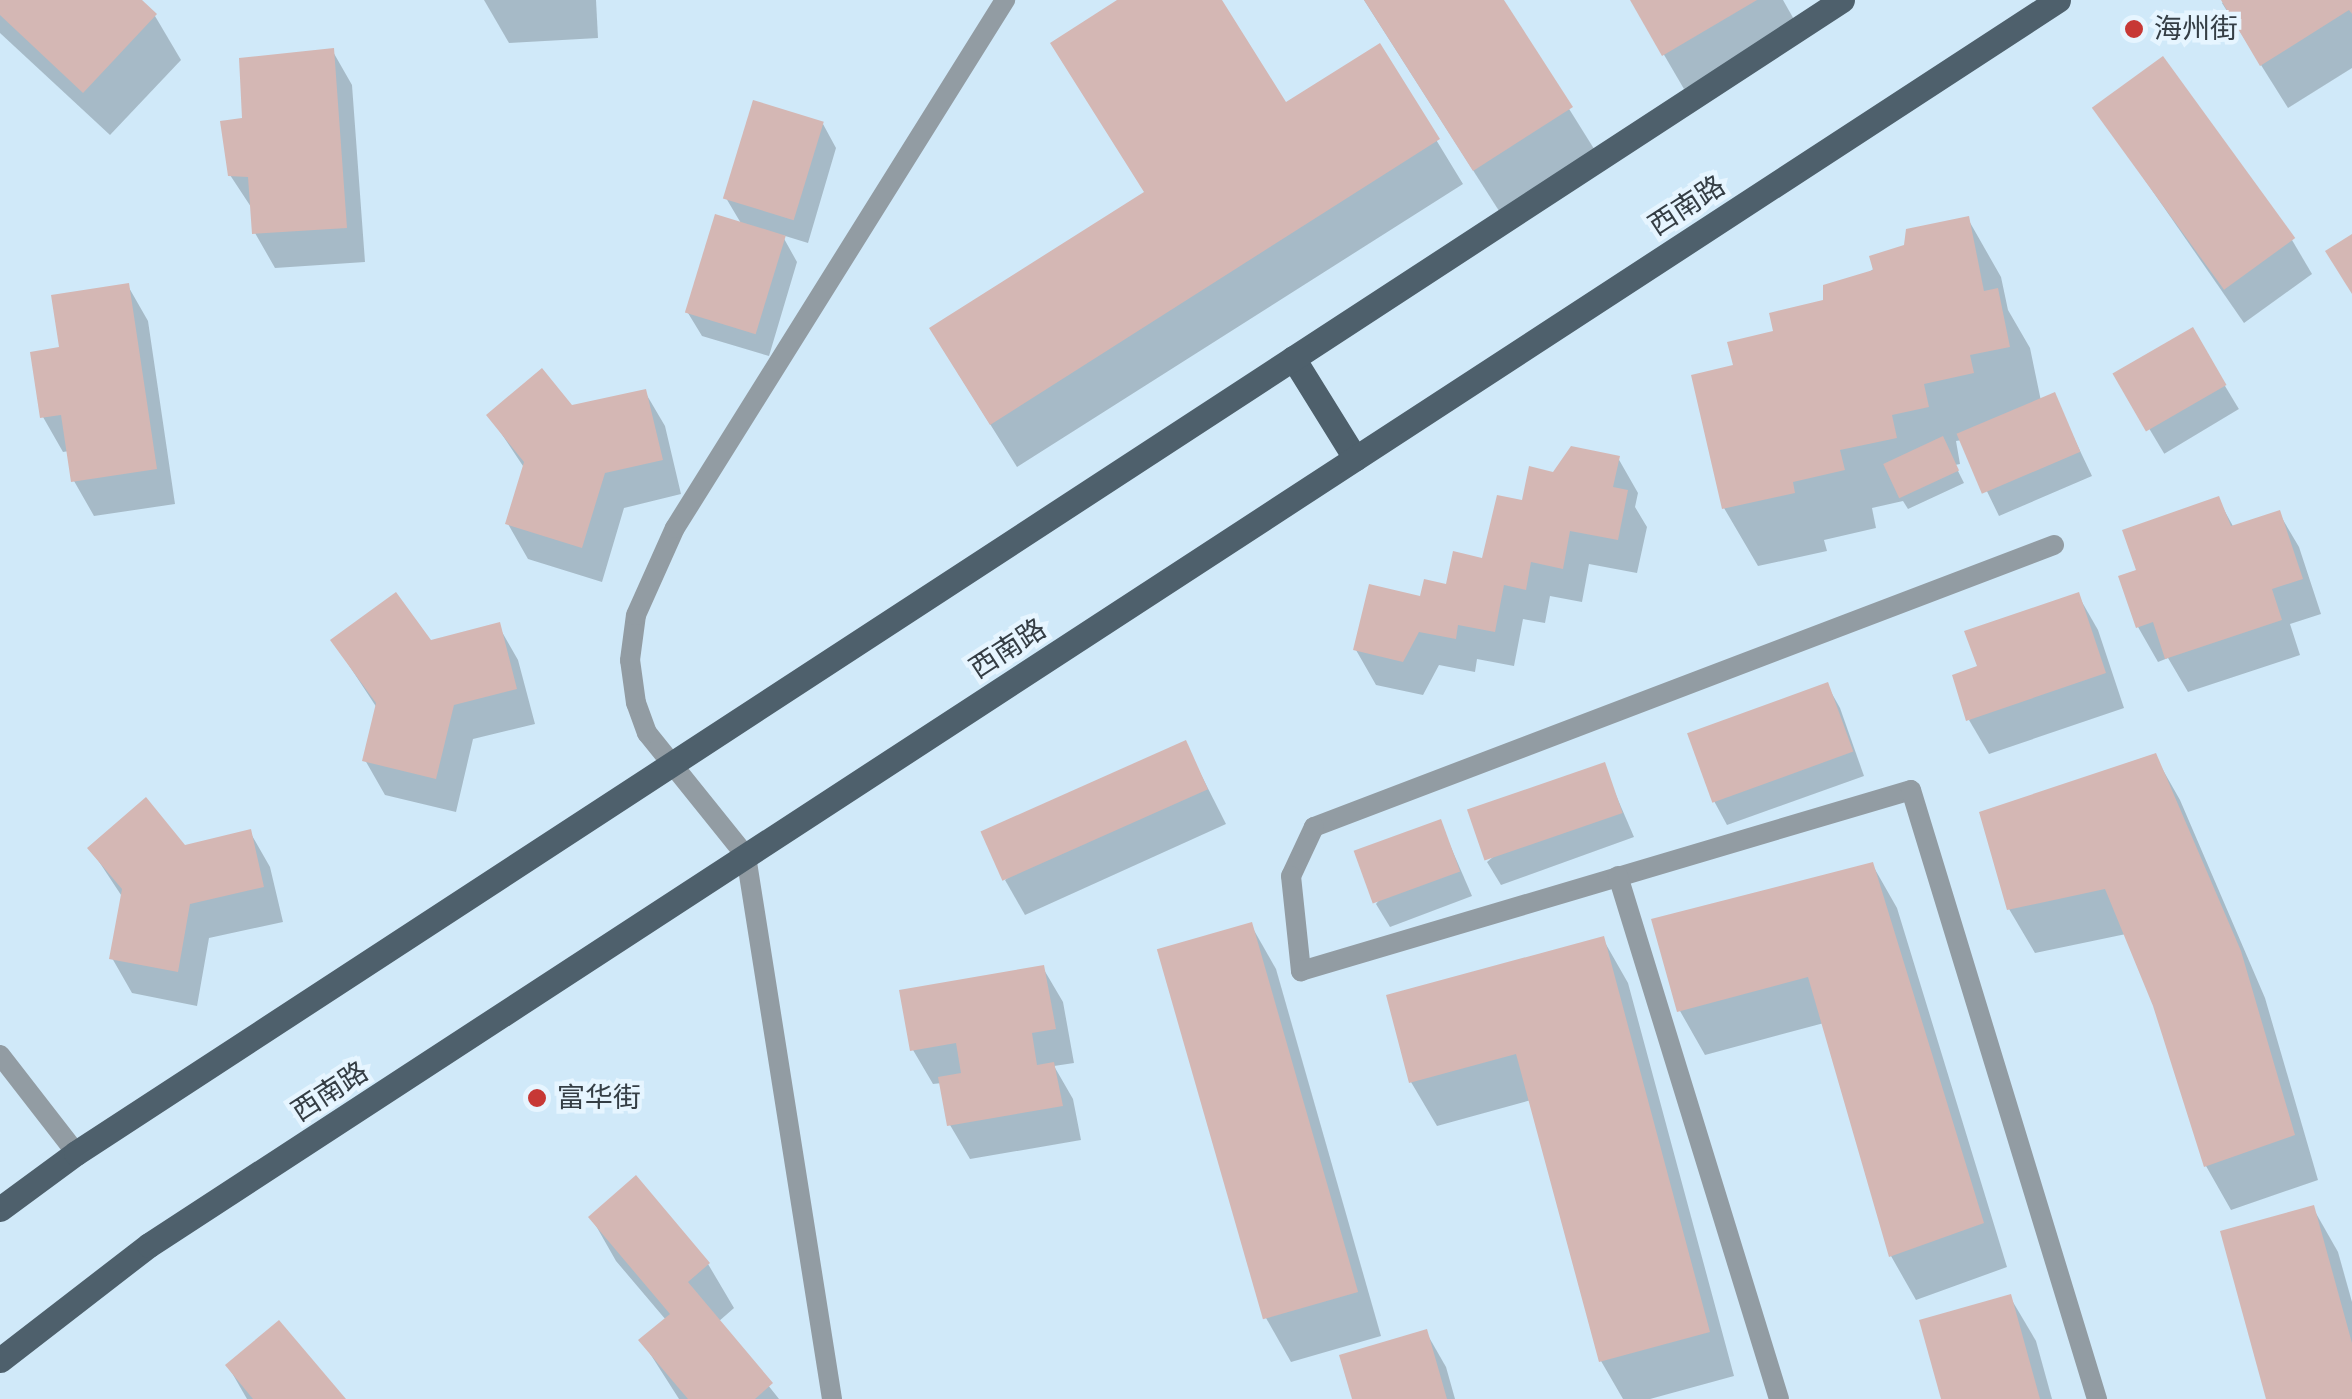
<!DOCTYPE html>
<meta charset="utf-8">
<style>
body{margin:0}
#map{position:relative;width:2352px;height:1399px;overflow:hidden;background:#d0e9f9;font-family:Raleway,"Noto Sans SC",sans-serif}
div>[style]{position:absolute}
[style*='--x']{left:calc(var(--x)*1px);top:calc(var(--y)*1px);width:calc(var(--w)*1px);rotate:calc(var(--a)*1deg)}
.shadow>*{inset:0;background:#0003;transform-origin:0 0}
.building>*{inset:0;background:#d4b7b4;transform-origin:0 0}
.lane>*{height:20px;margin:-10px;padding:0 10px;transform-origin:10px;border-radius:10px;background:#929ca3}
.street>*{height:20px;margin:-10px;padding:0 10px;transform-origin:10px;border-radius:10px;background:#929ca3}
.primary>*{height:25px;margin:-12.5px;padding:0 12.5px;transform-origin:12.5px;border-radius:12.5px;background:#4e606c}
.dots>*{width:28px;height:28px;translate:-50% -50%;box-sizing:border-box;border:5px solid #e6f5ff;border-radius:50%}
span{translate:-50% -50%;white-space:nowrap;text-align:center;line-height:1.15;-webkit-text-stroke:9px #e6f5ff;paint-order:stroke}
.poi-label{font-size:28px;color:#353e45}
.left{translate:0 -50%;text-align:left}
.street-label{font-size:28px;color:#353e45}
</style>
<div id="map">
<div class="shadow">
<div style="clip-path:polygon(0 0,139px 0,155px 16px,181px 60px,110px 135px,0 33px)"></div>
<div style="clip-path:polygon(484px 0,596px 0,598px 38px,509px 43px)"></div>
<div style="clip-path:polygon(1122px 0,1219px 0,1286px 105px,1379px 46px,1463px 184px,1017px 467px,958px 373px,1146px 194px)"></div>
<div style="clip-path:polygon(1364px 0,1501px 0,1596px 152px,1501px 214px)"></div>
<div style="clip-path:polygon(1632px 0,1783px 0,1796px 23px,1684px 89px)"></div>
<div style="clip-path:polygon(2226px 0,2352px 0,2352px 68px,2288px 108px,2222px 3px)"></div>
<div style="clip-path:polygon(332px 50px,352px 85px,365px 262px,275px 268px,255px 233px,253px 210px,230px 175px,245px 120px)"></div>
<div style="clip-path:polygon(2095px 108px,2292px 240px,2312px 274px,2244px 323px)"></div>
<div style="clip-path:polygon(823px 124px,836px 148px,808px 243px,782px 235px,797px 262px,769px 356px,702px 336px,688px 313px,742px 225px,726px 198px)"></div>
<div style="clip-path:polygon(1968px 219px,2001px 277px,2008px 310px,2030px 348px,2041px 401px,2054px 396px,2092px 476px,1999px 516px,1962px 440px,1956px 441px,1960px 464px,1955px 465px,1964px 483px,1908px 509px,1903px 501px,1872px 508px,1876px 528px,1824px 540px,1827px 551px,1758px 566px,1724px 508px,1736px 367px,1776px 333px,1907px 247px)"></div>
<div style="clip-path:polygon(128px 286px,148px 321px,175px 504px,94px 516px,74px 481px,69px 451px,63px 452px,43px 417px,61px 349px)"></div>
<div style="left:2192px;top:331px;width:91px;height:87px;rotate:59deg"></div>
<div style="clip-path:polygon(645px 392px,665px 426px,681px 494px,624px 508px,602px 582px,528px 559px,508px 524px,525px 469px,489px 415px,571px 408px)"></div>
<div style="clip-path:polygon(1618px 458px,1638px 493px,1635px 507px,1647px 527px,1637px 573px,1589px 564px,1582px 602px,1550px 596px,1545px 623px,1523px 619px,1514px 666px,1477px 659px,1475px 672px,1439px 665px,1423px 695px,1376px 685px,1356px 650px,1422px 599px,1484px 561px,1524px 504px,1554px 475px)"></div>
<div style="clip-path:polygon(2218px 499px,2234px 528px,2279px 513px,2299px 547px,2321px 614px,2290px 624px,2300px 655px,2188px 692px,2168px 658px,2158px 662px,2138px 627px,2122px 578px,2139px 572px)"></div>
<div style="clip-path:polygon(2078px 595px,2098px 630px,2124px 708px,1989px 754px,1969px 720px)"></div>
<div style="clip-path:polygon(498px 625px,518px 660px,535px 724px,473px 739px,456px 812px,385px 795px,365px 760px,377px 708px,333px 641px,430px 643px)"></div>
<div style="clip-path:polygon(1827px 685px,1840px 708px,1864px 776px,1727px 825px,1714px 801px)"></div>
<div style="clip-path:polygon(1185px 743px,1226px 824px,1025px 915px,1005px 880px)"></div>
<div style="clip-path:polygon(2155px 756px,2180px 800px,2265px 998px,2318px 1180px,2231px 1210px,2206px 1166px,2155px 1005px,2126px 934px,2035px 953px,2009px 909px)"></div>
<div style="clip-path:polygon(1603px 765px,1634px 837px,1501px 885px,1487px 862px)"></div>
<div style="clip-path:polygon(1440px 822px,1472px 896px,1390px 927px,1376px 904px)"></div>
<div style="clip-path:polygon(250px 832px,270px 867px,283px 922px,209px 938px,197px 1006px,132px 993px,112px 958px,123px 898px,90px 848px,185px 847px)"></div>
<div style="clip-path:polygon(1872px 864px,1897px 908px,2007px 1267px,1916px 1300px,1891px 1256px,1824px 1023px,1705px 1055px,1680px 1011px)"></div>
<div style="clip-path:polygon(1251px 925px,1276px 969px,1381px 1336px,1291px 1362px,1266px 1318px)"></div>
<div style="clip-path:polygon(1603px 939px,1628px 983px,1734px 1376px,1650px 1399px,1623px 1399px,1601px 1361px,1531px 1100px,1437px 1126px,1411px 1082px)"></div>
<div style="clip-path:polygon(1043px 968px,1063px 1002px,1074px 1063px,1054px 1066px,1073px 1099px,1081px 1140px,970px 1159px,950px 1125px,942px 1083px,933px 1084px,913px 1050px)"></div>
<div style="clip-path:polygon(2313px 1208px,2338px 1252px,2352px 1302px,2352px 1399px,2269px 1399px)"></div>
<div style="clip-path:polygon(591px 1217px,708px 1264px,734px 1308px,718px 1322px,779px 1399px,679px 1399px,642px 1341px,666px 1320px,616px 1261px)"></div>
<div style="clip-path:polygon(2010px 1297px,2036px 1341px,2052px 1399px,1944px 1399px)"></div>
<div style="clip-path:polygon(1426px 1332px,1446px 1367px,1455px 1399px,1355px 1399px)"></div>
<div style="clip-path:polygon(228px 1366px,343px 1399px,247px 1399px)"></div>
</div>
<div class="building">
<div style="clip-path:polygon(0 0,142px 0,157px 14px,83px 93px,0 15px)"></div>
<div style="clip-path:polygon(1117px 0,1222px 0,1286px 102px,1380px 43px,1440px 139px,990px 425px,929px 328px,1144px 192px,1050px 43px)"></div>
<div style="clip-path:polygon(1364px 0,1504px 0,1573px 107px,1473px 171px)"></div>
<div style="clip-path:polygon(1630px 0,1757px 0,1662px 56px)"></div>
<div style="clip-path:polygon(2221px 0,2352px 0,2352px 14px,2349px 10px,2260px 66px)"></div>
<div style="clip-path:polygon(334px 48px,347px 228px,252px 234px,248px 177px,228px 176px,220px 121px,242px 118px,239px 58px)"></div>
<div style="left:2163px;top:56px;width:225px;height:88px;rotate:54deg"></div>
<div style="left:753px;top:100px;width:74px;height:103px;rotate:17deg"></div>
<div style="left:715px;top:214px;width:74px;height:103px;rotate:17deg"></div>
<div style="clip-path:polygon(1969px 216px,1984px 291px,1998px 288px,2010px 347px,1970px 355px,1974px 373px,1924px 384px,1929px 407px,1892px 415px,1897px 438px,1840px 450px,1845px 470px,1793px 482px,1795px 493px,1722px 509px,1691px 375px,1733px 365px,1727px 342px,1773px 331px,1769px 313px,1823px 300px,1823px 285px,1873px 270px,1869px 256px,1904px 245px,1906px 229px)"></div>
<div style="clip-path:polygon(2352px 234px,2352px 294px,2325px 251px)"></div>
<div style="clip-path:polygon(129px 283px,157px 469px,71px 482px,61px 415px,40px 418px,30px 352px,59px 347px,51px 295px)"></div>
<div style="left:2193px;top:327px;width:67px;height:93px;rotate:60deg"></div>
<div style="clip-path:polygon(542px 368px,572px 405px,646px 389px,663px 460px,605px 473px,582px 548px,505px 524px,524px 462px,486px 415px)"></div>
<div style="left:2055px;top:392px;width:65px;height:107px;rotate:67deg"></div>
<div style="left:1943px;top:436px;width:38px;height:66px;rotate:65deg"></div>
<div style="clip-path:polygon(1571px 446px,1620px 456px,1613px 487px,1628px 490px,1618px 540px,1570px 531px,1563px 569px,1531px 562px,1526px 590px,1504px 585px,1495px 632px,1458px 625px,1456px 639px,1419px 632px,1403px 662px,1353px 650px,1369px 584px,1420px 596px,1424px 579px,1446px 584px,1453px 551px,1482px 558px,1497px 495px,1522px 500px,1529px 466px,1553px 472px)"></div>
<div style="clip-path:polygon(2219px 496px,2231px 526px,2280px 510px,2303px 579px,2272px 589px,2282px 620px,2165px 659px,2153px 622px,2136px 628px,2118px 576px,2136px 570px,2122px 530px)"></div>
<div style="clip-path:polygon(396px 592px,431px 640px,500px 622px,517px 689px,454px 705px,436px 779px,362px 761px,376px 703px,330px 640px)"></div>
<div style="clip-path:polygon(2079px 592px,2106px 673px,1966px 721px,1952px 675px,1977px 666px,1964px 631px)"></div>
<div style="left:1828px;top:682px;width:74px;height:150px;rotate:70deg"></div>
<div style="left:1186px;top:740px;width:54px;height:225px;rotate:66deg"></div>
<div style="clip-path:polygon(2156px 753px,2241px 951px,2295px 1135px,2204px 1167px,2153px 1006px,2105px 889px,2007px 910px,1979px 812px)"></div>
<div style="left:1605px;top:762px;width:54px;height:146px;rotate:71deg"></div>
<div style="clip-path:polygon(146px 797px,185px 845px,251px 829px,264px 887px,190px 904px,178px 972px,109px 959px,122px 889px,87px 848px)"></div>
<div style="left:1441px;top:819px;width:56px;height:93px;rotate:70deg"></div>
<div style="clip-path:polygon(1873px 862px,1984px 1223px,1889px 1257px,1808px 977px,1677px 1012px,1651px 919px)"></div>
<div style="left:1252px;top:922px;width:385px;height:99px;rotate:74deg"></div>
<div style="clip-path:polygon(1604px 936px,1710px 1332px,1599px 1362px,1516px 1054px,1409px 1083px,1386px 995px)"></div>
<div style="clip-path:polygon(1044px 965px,1056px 1029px,1032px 1033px,1037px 1065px,1054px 1062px,1063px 1106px,947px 1126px,938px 1077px,961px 1073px,956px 1043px,910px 1051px,899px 990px)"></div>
<div style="clip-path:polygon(636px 1175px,710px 1263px,688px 1282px,773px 1383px,755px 1399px,688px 1399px,638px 1340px,670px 1314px,588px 1217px)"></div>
<div style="clip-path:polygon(2314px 1205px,2352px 1343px,2352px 1399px,2266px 1399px,2220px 1231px)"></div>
<div style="clip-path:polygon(2011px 1294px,2040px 1399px,1941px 1399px,1919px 1320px)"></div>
<div style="clip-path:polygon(279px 1320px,346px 1399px,253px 1399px,225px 1365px)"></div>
<div style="clip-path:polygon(1427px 1329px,1447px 1399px,1352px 1399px,1339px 1355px)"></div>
</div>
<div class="lane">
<div style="--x:2054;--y:545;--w:792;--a:159.14"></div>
<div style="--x:1314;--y:827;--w:54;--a:115.1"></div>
<div style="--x:1291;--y:876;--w:96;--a:84"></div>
<div style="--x:1301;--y:971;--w:636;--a:-16.53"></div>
<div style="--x:1911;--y:790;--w:637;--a:73.02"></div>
<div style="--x:746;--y:856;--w:550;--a:81"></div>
<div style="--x:1618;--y:876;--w:547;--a:72.89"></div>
</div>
<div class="street">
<div style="--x:746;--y:856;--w:158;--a:-128.8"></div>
<div style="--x:647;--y:733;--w:32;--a:-110"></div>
<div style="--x:636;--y:703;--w:43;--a:-97.9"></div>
<div style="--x:630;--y:660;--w:45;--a:-82.4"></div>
<div style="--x:636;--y:615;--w:95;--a:-65.9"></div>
<div style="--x:675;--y:528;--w:623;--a:-57.99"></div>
<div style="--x:0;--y:1055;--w:124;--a:52.2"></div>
</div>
<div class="primary">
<div style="--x:1293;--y:358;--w:118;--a:58.2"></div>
<div style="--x:0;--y:1209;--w:94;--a:-36.4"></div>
<div style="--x:76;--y:1153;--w:2109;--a:-33.14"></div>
<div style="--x:0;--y:1360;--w:188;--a:-37.7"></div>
<div style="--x:149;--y:1245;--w:2279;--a:-33.11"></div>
</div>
<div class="dots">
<div style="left:2134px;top:29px;background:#c73835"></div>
<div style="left:537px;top:1098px;background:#c73835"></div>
</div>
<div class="poi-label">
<span class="left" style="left:2154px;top:29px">海州街</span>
<span class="left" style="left:557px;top:1098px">富华街</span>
</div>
<div class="street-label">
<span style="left:1687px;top:206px;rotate:-33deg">西南路</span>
<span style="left:1008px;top:649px;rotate:-33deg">西南路</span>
<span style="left:330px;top:1092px;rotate:-33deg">西南路</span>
</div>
</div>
